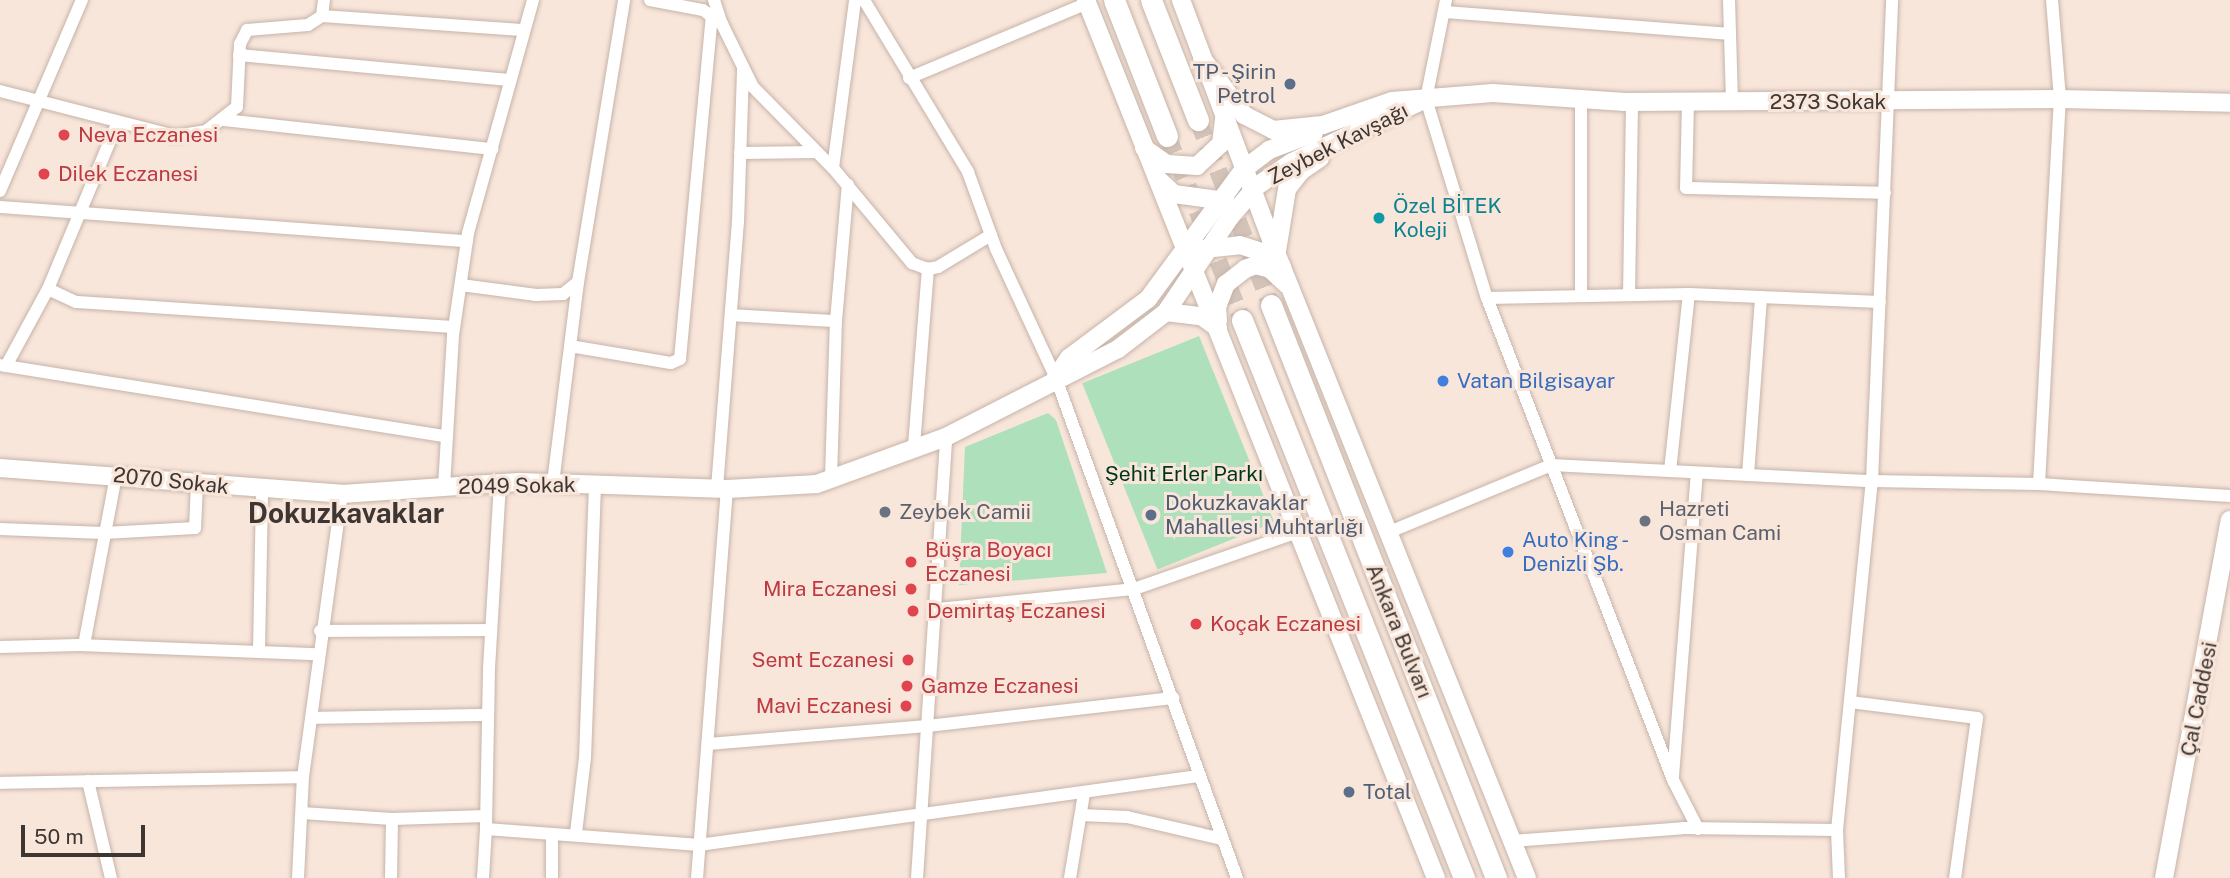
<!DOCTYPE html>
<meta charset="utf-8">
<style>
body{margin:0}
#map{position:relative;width:2230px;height:878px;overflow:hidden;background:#f9e6db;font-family:"Public Sans",sans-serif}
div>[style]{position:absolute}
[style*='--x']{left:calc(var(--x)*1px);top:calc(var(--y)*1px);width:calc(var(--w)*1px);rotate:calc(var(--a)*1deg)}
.green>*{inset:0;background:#afe0bc;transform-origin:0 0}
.secondary-tunnel>*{height:18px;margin-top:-9px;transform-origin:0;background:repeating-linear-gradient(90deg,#d3c3b9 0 18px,transparent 0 27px)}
.roads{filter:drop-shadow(0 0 2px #c6b4a9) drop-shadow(0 0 2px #c6b4a9)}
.street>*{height:12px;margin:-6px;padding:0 6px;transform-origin:6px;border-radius:6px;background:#fff}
.secondary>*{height:18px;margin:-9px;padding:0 9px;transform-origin:9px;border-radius:9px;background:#fff}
.primary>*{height:21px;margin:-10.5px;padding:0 10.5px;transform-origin:10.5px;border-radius:10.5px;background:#fff}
.dots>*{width:19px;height:19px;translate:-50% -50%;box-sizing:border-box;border:4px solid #f9e6db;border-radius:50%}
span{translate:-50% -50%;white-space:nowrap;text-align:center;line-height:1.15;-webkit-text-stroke:6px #f9e6db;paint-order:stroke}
.service-label{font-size:21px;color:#4e5e75}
.right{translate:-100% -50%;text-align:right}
.left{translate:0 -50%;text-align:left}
.street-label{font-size:21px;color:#3d3632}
.health-label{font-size:21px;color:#be3a42}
.culture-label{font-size:21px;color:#0d838f}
.shop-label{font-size:21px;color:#366cbe}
.park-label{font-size:21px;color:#003618}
.worship-label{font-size:21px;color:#5b616d}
.district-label{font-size:28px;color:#3d3632;font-weight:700}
.scale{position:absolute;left:21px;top:825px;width:124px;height:32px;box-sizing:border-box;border:4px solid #3d3632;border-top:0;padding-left:9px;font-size:21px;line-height:24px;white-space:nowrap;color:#3d3632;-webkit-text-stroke:5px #f9e6db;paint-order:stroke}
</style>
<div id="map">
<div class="green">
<div style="left:1199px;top:336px;width:201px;height:126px;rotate:68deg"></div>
<div style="clip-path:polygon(1048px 413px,1056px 420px,1107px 573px,959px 585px,965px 447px)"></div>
</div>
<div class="secondary-tunnel">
<div style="--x:1198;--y:120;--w:199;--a:68.5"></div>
<div style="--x:1167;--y:136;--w:199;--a:67.8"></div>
</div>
<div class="roads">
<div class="street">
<div style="--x:650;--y:0;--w:54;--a:10.7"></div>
<div style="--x:703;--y:10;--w:24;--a:36"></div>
<div style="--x:722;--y:24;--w:70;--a:63.8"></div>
<div style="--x:753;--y:87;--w:114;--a:45.4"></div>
<div style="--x:833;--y:168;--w:124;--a:50.3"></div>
<div style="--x:912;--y:263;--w:17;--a:21"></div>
<div style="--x:928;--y:269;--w:10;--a:-11"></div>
<div style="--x:938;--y:267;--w:62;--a:-31.1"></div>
<div style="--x:714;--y:0;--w:25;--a:72"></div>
<div style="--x:864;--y:0;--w:201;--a:58.8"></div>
<div style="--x:968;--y:172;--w:82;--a:70"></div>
<div style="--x:996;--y:249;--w:142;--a:65.1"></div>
<div style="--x:1446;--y:0;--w:101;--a:101.4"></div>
<div style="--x:1426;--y:99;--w:208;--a:73"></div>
<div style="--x:1487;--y:298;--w:517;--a:68.9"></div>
<div style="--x:1673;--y:780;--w:55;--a:63"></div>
<div style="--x:1729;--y:0;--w:102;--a:88.3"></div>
<div style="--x:1445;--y:12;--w:284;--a:4.4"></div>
<div style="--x:322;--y:16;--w:200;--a:4"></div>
<div style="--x:239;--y:55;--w:271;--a:5.3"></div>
<div style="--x:909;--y:78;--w:193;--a:-22.8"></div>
<div style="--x:0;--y:91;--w:181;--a:14.4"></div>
<div style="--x:175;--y:136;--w:31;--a:-9"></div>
<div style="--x:206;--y:131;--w:39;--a:-38"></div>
<div style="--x:237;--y:107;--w:63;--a:-87.3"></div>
<div style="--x:240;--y:44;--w:16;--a:-63"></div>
<div style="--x:247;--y:30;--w:61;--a:-4.7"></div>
<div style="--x:308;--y:25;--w:17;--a:-33"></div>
<div style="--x:322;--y:16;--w:16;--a:-83"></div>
<div style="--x:1581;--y:99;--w:197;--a:90"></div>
<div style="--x:1688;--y:102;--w:86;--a:91.3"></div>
<div style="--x:1686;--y:188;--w:199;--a:1.4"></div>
<div style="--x:224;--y:120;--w:270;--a:6.2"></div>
<div style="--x:740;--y:153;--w:77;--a:-0.7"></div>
<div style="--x:833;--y:168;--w:169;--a:-82.5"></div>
<div style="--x:0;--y:191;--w:208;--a:-66.8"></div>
<div style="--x:0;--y:207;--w:468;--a:4.2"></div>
<div style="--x:461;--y:285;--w:76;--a:7.6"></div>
<div style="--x:536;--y:295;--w:27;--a:-2"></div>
<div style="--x:563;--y:294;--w:19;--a:-39"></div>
<div style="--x:578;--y:282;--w:286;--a:-80.7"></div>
<div style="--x:48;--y:289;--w:31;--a:25"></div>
<div style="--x:76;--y:302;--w:379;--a:3.8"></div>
<div style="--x:1629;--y:295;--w:193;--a:-89.1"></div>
<div style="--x:1487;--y:298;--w:202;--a:-1.1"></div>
<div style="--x:1689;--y:294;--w:191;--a:2.4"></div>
<div style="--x:731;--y:315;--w:105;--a:3.3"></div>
<div style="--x:570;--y:346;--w:102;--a:9.6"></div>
<div style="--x:671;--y:363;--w:10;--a:-24"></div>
<div style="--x:680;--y:359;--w:343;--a:-84.7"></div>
<div style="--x:0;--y:365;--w:451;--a:9.1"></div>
<div style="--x:6;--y:366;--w:88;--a:-61.4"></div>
<div style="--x:48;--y:289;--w:179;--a:-67.3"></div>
<div style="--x:1057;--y:381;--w:529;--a:70.09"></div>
<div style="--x:914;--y:446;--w:178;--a:-85.5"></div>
<div style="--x:1670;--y:471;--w:178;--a:-83.9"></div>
<div style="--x:1748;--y:475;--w:178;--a:-85.8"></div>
<div style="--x:831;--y:478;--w:157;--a:-88.2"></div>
<div style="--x:836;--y:321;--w:137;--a:-85"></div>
<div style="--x:500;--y:483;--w:187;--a:93.4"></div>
<div style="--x:489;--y:670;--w:159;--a:91.1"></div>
<div style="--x:486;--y:829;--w:214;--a:4.3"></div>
<div style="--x:699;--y:845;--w:504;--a:-7.87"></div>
<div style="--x:553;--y:483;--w:203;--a:-82.9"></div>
<div style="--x:2039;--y:484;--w:386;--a:-86.9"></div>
<div style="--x:2060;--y:99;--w:99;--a:-94.6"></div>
<div style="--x:444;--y:487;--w:152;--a:-86.6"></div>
<div style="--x:453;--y:335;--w:103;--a:-81.6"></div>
<div style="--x:468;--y:233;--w:242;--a:-74.4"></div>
<div style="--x:717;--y:488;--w:267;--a:-85.5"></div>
<div style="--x:738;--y:222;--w:154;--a:-88.1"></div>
<div style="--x:0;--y:529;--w:104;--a:2.2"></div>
<div style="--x:104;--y:533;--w:91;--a:-3.1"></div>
<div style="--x:195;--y:528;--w:44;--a:-87.4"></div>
<div style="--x:1387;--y:533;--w:178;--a:-22.5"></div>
<div style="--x:1551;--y:465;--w:321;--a:2.9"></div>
<div style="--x:1872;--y:481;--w:167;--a:1"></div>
<div style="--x:2039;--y:484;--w:191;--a:3.6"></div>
<div style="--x:937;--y:609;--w:198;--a:-5.8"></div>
<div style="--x:1134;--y:589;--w:174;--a:-19.2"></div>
<div style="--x:320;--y:631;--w:171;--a:-0.3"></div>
<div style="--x:84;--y:645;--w:173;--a:-79.3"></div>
<div style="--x:0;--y:647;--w:79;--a:-1.5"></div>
<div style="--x:79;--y:645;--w:238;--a:2.2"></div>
<div style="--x:259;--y:650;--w:160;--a:-88.9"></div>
<div style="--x:1850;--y:702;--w:128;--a:7.2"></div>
<div style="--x:1977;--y:718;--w:162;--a:97.8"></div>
<div style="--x:312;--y:718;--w:176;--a:-1"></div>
<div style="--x:708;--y:744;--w:220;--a:-4.7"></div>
<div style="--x:927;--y:726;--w:248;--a:-6.5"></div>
<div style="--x:1673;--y:776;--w:304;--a:-85.5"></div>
<div style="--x:88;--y:781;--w:100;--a:76.7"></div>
<div style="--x:0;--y:783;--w:303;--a:-1.1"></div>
<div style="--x:302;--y:813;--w:90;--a:3.8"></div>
<div style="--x:392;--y:819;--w:94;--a:-1.8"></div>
<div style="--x:1081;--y:815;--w:46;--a:2.5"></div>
<div style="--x:1127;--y:817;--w:98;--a:13"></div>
<div style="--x:576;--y:833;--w:76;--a:-83.2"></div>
<div style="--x:585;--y:758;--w:274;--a:-87.9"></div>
<div style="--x:1512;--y:841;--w:171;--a:-4.3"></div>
<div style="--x:1683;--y:828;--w:154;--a:0.7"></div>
<div style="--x:298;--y:878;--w:101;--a:-87.2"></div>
<div style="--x:303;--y:777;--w:286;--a:-82.2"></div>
<div style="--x:391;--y:878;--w:59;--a:-89"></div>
<div style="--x:483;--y:878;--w:49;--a:-86.5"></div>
<div style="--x:552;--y:878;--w:44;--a:-90"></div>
<div style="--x:697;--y:878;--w:390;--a:-85.6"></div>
<div style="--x:917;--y:878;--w:442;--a:-86.2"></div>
<div style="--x:1070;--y:878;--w:86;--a:-80.6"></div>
<div style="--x:1839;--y:878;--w:48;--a:-92.4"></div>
<div style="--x:1837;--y:830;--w:351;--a:-84.3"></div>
<div style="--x:1872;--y:481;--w:481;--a:-87.6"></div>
</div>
<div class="secondary">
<div style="--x:1086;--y:0;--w:945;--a:68.27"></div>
<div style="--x:1181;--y:0;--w:256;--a:69.4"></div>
<div style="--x:1271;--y:240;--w:687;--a:68.14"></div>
<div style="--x:1202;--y:58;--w:71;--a:53.6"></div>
<div style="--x:1244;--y:115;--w:33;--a:27"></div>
<div style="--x:1273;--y:130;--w:50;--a:-5.7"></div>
<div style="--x:1323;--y:125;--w:73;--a:-19.2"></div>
<div style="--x:1392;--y:101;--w:101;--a:-4.5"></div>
<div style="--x:1493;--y:93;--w:132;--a:3.9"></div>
<div style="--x:1625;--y:102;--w:435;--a:-0.4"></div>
<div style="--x:2060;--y:99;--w:170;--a:1.3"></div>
<div style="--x:1144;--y:148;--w:28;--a:35"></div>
<div style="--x:1167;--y:164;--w:30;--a:4"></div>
<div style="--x:1197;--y:166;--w:33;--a:-43"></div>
<div style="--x:1221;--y:144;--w:24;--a:-83"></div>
<div style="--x:1159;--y:180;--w:21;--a:43"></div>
<div style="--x:1174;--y:194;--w:52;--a:7.7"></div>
<div style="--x:1204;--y:249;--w:36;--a:-6"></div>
<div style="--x:1240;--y:245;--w:25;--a:18"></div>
<div style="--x:1264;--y:253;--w:22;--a:36"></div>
<div style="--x:1277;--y:251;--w:63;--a:-80.8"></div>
<div style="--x:1287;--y:189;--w:23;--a:-52"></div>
<div style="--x:1301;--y:171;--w:23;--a:-34"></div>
<div style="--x:1166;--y:312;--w:35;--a:7"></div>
<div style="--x:1201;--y:316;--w:21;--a:35"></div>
<div style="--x:1218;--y:321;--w:14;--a:-94"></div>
<div style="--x:1217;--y:307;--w:25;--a:-69"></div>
<div style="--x:1226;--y:284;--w:24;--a:-38"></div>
<div style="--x:1245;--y:269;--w:12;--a:-20"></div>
<div style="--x:1256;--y:265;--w:15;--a:16"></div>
<div style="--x:1270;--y:269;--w:23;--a:43"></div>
<div style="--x:1056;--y:377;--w:23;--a:-56"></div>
<div style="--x:1069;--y:358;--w:99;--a:-36.8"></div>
<div style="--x:1148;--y:299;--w:162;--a:-53.6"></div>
<div style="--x:1244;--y:169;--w:31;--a:-37"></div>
<div style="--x:1269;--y:150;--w:48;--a:-20.7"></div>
<div style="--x:0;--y:468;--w:343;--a:4.3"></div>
<div style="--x:342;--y:494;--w:177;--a:-3.9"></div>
<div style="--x:519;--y:482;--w:208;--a:1.9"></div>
<div style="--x:727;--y:489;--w:90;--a:-3.2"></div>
<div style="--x:817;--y:484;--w:137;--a:-20"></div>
<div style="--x:946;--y:437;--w:193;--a:-27.1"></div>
<div style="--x:1118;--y:349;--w:61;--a:-37.6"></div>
<div style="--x:1166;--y:312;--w:115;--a:-56"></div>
<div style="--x:1230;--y:217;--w:41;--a:-48.9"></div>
<div style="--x:1257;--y:186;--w:42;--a:-34.4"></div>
<div style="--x:1292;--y:162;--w:148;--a:-25.2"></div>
<div style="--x:2164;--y:878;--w:364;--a:-79.6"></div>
</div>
<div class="primary">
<div style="--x:1114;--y:0;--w:146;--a:68.7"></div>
<div style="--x:1151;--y:0;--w:129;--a:68.6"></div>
<div style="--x:1271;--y:305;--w:616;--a:68.56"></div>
<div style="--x:1242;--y:320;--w:601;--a:68.3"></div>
</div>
</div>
<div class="dots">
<div style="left:1290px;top:84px;background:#5c6f8a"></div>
<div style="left:64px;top:135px;background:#e0444e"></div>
<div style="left:44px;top:174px;background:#e0444e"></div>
<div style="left:1379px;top:218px;background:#0f9aa8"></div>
<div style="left:1443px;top:381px;background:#3f7fe0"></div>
<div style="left:885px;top:512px;background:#6b7280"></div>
<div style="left:1151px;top:515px;background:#5c6f8a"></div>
<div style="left:1645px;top:521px;background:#6b7280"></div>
<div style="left:1508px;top:552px;background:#3f7fe0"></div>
<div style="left:911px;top:562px;background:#e0444e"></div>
<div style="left:911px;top:589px;background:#e0444e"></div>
<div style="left:913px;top:611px;background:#e0444e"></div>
<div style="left:1196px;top:624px;background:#e0444e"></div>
<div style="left:908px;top:660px;background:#e0444e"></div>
<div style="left:907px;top:686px;background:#e0444e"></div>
<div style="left:906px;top:706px;background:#e0444e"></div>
<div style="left:1349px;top:792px;background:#5c6f8a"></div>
</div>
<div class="service-label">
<span class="right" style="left:1276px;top:84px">TP - Şirin<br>Petrol</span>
<span class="left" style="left:1165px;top:515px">Dokuzkavaklar<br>Mahallesi Muhtarlığı</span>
<span class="left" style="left:1363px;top:792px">Total</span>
</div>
<div class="street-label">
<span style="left:1828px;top:102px">2373 Sokak</span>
<span style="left:1338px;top:144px;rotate:-27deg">Zeybek Kavşağı</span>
<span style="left:171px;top:481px;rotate:6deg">2070 Sokak</span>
<span style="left:517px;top:486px;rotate:-1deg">2049 Sokak</span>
<span style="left:1399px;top:631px;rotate:68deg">Ankara Bulvarı</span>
<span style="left:2199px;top:699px;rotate:-79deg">Çal Caddesi</span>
</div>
<div class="health-label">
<span class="left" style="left:78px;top:135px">Neva Eczanesi</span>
<span class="left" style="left:58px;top:174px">Dilek Eczanesi</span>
<span class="left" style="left:925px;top:562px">Büşra Boyacı<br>Eczanesi</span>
<span class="right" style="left:897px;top:589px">Mira Eczanesi</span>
<span class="left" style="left:927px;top:611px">Demirtaş Eczanesi</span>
<span class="left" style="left:1210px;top:624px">Koçak Eczanesi</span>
<span class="right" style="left:894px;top:660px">Semt Eczanesi</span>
<span class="left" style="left:921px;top:686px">Gamze Eczanesi</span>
<span class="right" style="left:892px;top:706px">Mavi Eczanesi</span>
</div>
<div class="culture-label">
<span class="left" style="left:1393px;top:218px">Özel BİTEK<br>Koleji</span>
</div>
<div class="shop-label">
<span class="left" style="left:1457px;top:381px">Vatan Bilgisayar</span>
<span class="left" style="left:1522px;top:552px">Auto King -<br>Denizli Şb.</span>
</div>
<div class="park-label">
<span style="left:1184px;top:474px">Şehit Erler Parkı</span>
</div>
<div class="worship-label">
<span class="left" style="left:1659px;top:521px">Hazreti<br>Osman Cami</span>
<span class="left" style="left:899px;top:512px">Zeybek Camii</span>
</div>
<div class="district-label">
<span style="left:346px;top:513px">Dokuzkavaklar</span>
</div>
<div class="scale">50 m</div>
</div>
